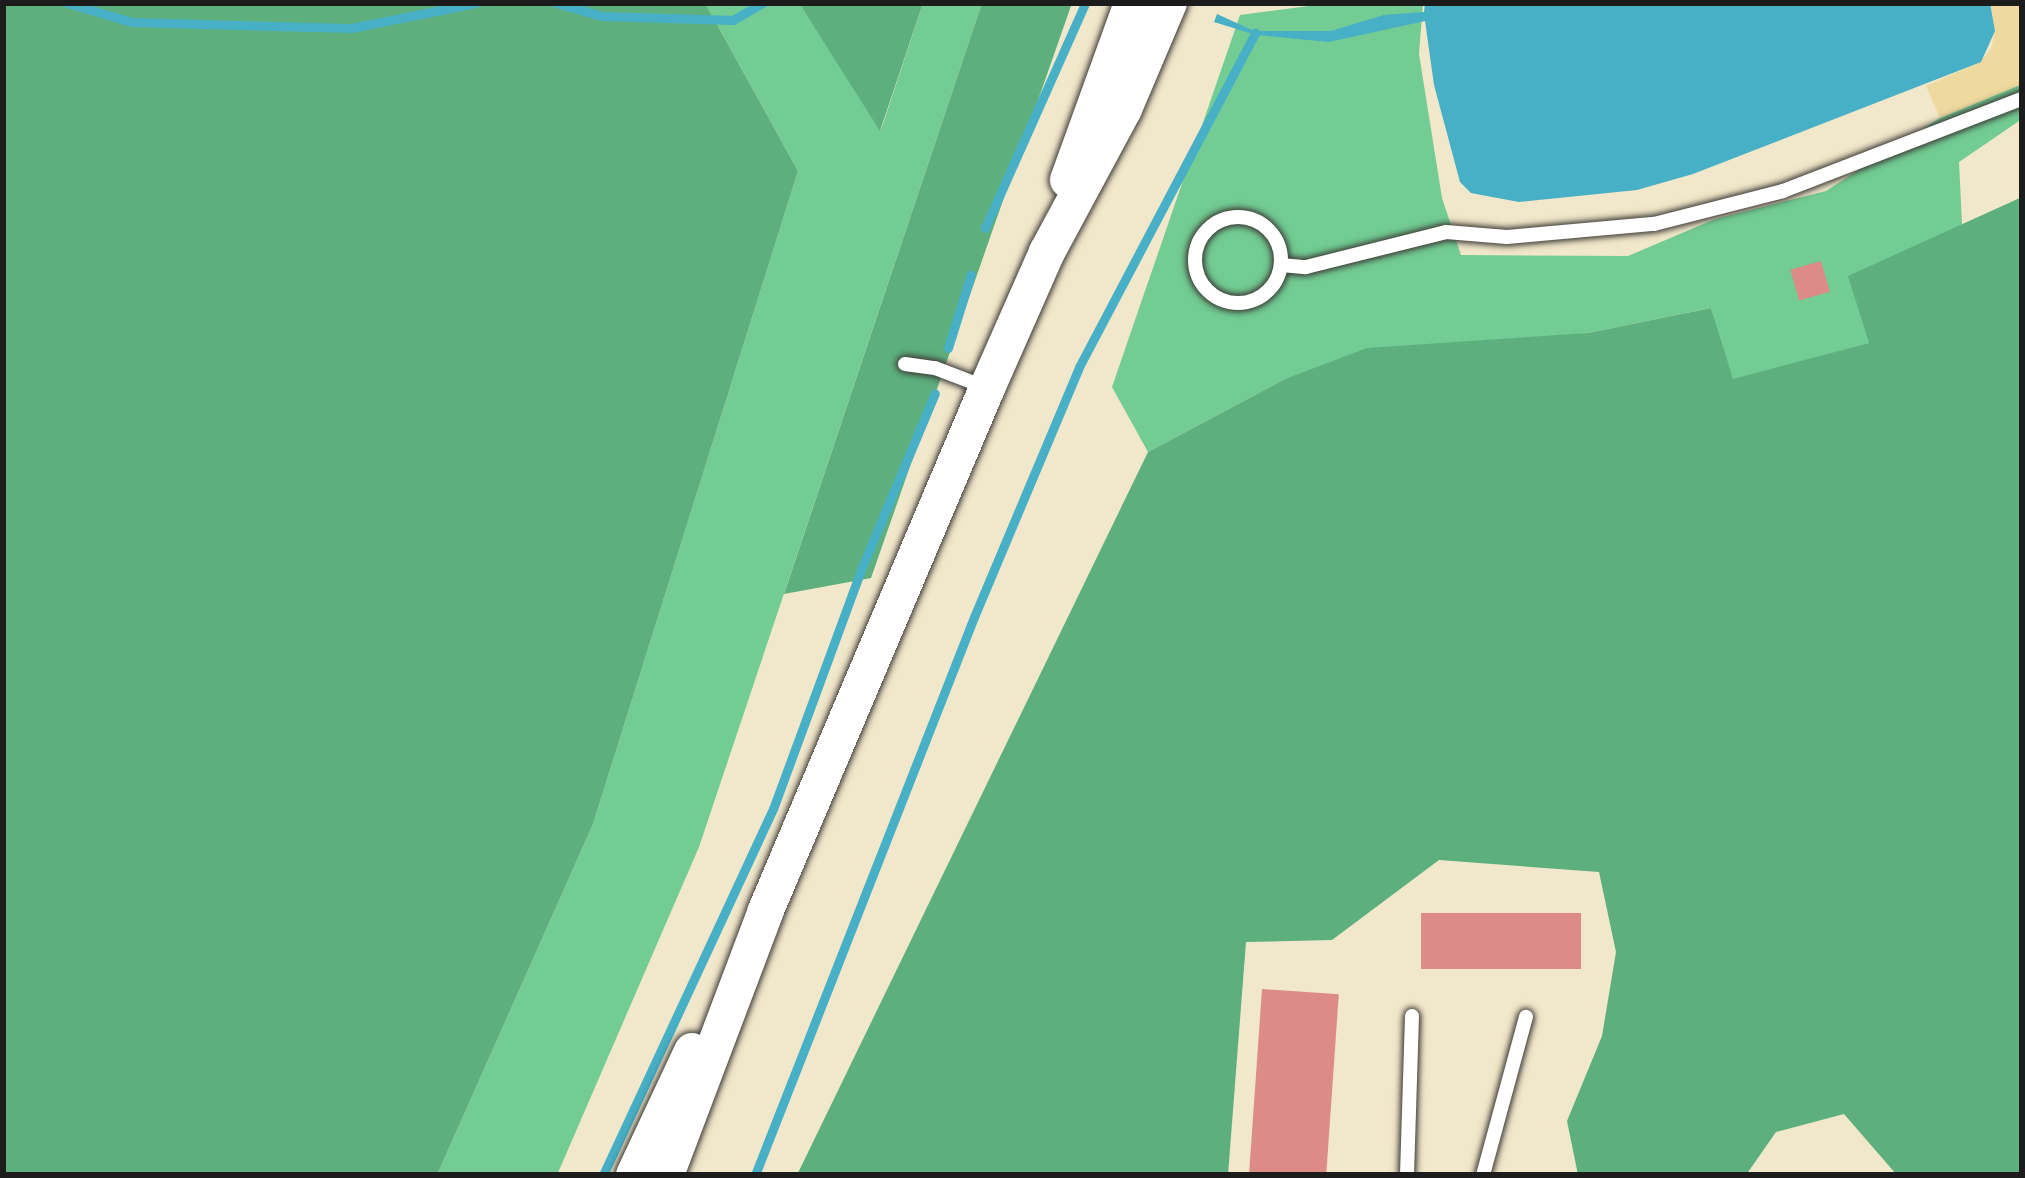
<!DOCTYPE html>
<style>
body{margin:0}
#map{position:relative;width:2025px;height:1178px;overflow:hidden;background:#f1e7ca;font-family:Dekko,sans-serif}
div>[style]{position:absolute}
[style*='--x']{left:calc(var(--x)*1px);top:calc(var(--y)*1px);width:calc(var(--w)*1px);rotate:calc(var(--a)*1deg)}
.green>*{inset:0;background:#72cc93}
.forest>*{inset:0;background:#5db07d}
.sand>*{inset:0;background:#eeda9e}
.water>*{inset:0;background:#47afc6}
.stream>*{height:9px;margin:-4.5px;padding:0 4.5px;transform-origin:4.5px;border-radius:4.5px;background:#47afc6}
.building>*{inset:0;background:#dd8b89;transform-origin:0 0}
.roads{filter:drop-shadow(0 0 3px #3c3a36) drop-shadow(0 0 3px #3c3a36)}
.service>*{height:14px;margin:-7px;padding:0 7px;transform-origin:7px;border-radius:7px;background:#fff}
.service>.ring{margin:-7px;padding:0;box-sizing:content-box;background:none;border:14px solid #fff;border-radius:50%}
.secondary>*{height:36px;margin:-18px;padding:0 18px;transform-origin:18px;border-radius:18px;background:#fff}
span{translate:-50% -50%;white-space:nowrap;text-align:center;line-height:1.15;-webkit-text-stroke:9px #fcf5e5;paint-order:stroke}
.frame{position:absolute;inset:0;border:6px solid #1c1c1c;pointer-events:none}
</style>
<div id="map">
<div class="green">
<div style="clip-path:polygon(705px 3px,799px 3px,881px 130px,923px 3px,982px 3px,699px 847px,557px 1175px,437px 1175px,593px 824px,798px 171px)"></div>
<div style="clip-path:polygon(1332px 3px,1423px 3px,1419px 54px,1442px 198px,1461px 255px,1628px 256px,1715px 219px,1826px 191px,1940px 118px,2022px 84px,2022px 119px,1959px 162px,1962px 224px,1870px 343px,1732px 380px,1711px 308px,1588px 333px,1285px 379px,1148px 452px,1112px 387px,1240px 15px)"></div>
</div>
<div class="forest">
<div style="clip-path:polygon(3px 3px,705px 3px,798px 171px,593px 824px,437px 1175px,3px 1175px)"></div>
<div style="clip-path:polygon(799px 3px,923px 3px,880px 131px)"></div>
<div style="clip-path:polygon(982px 3px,1072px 3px,871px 578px,784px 594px)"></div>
<div style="clip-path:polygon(2022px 197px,2022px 1175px,1896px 1174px,1844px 1114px,1776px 1132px,1746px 1175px,1578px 1175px,1567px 1121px,1602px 1036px,1616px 952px,1599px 872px,1439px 860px,1332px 940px,1246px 942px,1228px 1175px,797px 1175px,1148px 452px,1285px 379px,1367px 348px,1588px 333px,1711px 308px,1733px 379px,1869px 343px,1848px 276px)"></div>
</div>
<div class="sand">
<div style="clip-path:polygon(1990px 3px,2022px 3px,2022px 84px,1940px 118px,1926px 86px,1980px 62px,1991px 49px,1995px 31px)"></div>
</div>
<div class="water">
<div style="clip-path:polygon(1425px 3px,1990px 3px,1995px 31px,1981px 62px,1693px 174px,1637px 190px,1519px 202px,1471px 193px,1460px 182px,1434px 85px,1425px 21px,1329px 42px,1256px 35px,1214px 22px,1217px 14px,1254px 31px,1331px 31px,1384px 15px,1424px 12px)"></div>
</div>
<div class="stream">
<div style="--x:67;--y:3;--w:68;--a:16.3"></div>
<div style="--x:132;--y:22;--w:219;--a:1.6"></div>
<div style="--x:351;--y:28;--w:127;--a:-11.3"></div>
<div style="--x:556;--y:3;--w:48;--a:15.8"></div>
<div style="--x:602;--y:16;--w:131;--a:1.7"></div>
<div style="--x:733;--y:20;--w:34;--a:-30"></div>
<div style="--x:985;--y:228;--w:246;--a:-66"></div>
<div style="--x:948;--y:348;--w:77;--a:-72.7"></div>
<div style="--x:603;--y:1175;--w:404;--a:-65.1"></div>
<div style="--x:773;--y:809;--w:260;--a:-69.8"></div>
<div style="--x:863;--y:565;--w:186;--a:-67.3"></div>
<div style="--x:755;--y:1175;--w:599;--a:-68.57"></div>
<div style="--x:974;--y:617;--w:271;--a:-67.2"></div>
<div style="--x:1079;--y:367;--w:378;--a:-62.2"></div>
</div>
<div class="building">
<div style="left:1821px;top:261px;width:32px;height:32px;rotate:74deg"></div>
<div style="left:1421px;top:913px;width:160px;height:56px"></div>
<div style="left:1262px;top:989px;width:77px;height:186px;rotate:4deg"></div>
</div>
<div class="roads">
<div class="service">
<div class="ring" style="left:1195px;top:217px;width:72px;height:72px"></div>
<div style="--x:1281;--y:265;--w:25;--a:5"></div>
<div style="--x:1306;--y:267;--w:144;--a:-14"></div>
<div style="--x:1446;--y:232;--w:61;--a:4.7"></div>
<div style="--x:1507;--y:237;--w:148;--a:-5.1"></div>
<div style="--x:1654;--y:224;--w:133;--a:-14.3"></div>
<div style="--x:1783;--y:191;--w:256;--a:-21.1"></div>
<div style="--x:905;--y:364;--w:30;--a:8"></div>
<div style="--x:935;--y:368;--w:56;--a:21"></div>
<div style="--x:1407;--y:1175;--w:159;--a:-88.2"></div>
<div style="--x:1483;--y:1175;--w:164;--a:-74.8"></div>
</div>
<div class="secondary">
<div style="--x:1068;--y:180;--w:188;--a:-70.1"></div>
<div style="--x:634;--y:1175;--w:137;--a:-64.9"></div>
<div style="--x:666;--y:1175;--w:283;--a:-69.3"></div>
<div style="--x:766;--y:910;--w:567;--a:-67.05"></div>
<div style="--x:987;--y:388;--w:149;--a:-66.2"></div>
<div style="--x:1047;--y:252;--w:162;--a:-61.7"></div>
<div style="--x:1124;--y:109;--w:115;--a:-67"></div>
</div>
</div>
<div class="frame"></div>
</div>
